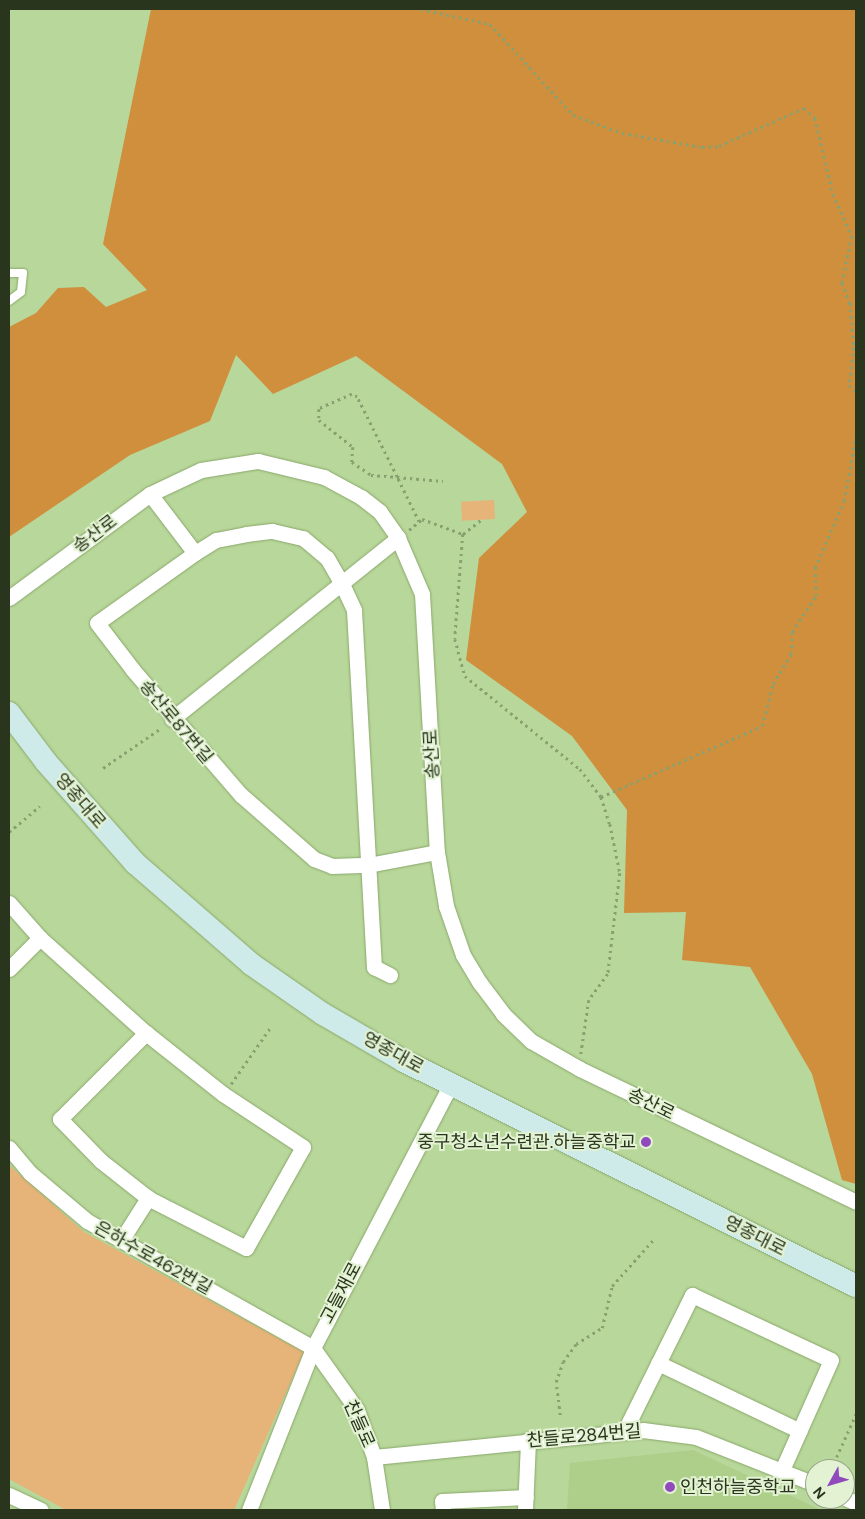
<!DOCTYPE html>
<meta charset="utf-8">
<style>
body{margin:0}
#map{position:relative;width:865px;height:1519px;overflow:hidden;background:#b8d79a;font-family:"DM Sans","Noto Sans KR",sans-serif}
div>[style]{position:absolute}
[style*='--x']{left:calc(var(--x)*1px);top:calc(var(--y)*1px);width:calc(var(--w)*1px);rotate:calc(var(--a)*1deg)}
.built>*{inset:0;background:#adcf8a}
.green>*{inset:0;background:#e6b379;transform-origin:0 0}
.forest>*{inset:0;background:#cf8f3d}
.path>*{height:2.5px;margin-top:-1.25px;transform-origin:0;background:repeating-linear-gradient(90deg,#88a170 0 2.5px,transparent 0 6.5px)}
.roads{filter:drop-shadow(0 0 1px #8aa86c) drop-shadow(0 0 1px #8aa86c)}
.lane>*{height:8px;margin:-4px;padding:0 4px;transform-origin:4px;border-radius:4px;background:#fff}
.street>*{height:15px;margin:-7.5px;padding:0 7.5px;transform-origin:7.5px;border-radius:7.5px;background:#fff}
.secondary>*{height:22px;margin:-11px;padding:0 11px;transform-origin:11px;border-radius:11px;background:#ceebe9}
.dots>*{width:14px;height:14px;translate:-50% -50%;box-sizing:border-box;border:2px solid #e2f2d3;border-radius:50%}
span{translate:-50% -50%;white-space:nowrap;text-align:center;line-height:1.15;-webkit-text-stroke:4px #e2f2d3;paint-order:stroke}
.street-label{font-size:18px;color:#29351c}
.poi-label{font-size:18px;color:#29351c}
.right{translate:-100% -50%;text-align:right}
.left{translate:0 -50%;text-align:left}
.frame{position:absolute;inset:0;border:10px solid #29351c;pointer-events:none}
.north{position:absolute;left:805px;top:1459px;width:50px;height:50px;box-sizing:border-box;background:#e2f2d3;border:1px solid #98a68a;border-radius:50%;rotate:231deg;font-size:14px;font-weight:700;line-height:20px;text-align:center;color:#29351c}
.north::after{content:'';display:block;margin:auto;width:18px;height:22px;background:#904abd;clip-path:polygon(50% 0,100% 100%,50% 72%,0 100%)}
</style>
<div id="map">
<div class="built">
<div style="clip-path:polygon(693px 1450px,821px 1510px,567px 1510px,570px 1463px)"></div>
</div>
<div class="green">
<div style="left:494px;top:500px;width:19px;height:33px;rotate:87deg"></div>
<div style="clip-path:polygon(9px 1165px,84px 1232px,304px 1352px,234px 1510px,66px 1510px,9px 1479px)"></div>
</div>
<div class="forest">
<div style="clip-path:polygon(151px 9px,856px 9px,856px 1184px,842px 1180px,812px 1074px,750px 967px,682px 960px,686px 912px,624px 913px,627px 810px,572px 736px,466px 660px,479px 558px,527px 512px,502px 464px,356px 356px,273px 394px,236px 355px,210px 421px,130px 455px,9px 537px,9px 327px,36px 313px,58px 288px,84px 287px,106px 307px,147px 290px,103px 244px)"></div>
</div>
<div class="path">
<div style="--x:421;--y:9;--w:71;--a:12.3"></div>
<div style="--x:490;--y:24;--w:123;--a:47.6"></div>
<div style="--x:573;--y:115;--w:52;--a:20.2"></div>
<div style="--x:622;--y:133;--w:81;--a:9.9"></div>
<div style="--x:702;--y:147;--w:17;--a:-3"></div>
<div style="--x:719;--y:146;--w:93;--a:-24.1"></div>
<div style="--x:804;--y:108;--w:15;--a:42"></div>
<div style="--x:815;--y:118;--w:78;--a:76.7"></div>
<div style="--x:833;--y:194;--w:46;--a:65.7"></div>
<div style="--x:852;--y:236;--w:48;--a:102"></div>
<div style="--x:842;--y:283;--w:22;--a:68"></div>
<div style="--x:850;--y:303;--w:44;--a:84.8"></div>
<div style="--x:854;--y:347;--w:38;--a:97"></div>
<div style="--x:849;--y:385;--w:9;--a:41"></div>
<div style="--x:419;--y:522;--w:50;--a:-116.1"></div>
<div style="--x:397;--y:477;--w:89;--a:-116.6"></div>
<div style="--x:357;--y:397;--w:6;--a:-149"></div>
<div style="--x:352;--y:394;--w:36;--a:156"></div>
<div style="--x:319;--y:409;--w:11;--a:90"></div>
<div style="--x:319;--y:420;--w:43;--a:38.5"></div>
<div style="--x:353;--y:447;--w:15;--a:94"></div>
<div style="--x:352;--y:462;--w:23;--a:34"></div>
<div style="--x:371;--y:475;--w:26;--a:4"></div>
<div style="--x:397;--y:477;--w:46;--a:5"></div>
<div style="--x:409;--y:530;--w:17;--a:-40"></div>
<div style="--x:422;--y:519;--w:44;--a:20.1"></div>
<div style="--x:463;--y:534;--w:23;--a:-38"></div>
<div style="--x:463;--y:534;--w:105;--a:94.4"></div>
<div style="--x:455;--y:639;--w:38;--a:75"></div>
<div style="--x:465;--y:676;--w:148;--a:39"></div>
<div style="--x:580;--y:769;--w:35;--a:53"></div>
<div style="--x:601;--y:797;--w:28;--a:72"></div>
<div style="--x:610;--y:824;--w:50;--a:78.5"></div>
<div style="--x:620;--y:873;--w:102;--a:96.8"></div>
<div style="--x:608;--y:974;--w:32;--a:126"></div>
<div style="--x:589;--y:1000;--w:55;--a:98.4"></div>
<div style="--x:103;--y:768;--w:70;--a:-34.6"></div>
<div style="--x:601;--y:797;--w:176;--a:-23.8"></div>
<div style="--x:762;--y:726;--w:43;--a:-75.3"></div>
<div style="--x:773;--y:684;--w:35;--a:-59"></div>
<div style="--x:791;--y:654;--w:22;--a:-87"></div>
<div style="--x:792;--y:632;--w:43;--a:-56.3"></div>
<div style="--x:816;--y:596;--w:28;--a:-92"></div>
<div style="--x:815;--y:568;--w:73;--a:-66.6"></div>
<div style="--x:844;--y:501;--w:68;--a:-79.8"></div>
<div style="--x:9;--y:832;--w:40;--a:-40"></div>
<div style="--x:231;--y:1084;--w:68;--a:-55.1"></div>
<div style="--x:560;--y:1415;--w:33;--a:-97"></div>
<div style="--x:556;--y:1382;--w:21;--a:-71"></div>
<div style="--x:563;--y:1362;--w:22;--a:-54"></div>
<div style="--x:576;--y:1344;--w:31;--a:-32"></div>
<div style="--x:602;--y:1328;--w:43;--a:-76.6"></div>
<div style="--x:612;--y:1286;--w:63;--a:-48.2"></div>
<div style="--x:831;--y:1469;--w:60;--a:-65.6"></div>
</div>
<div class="roads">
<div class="lane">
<div style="--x:9;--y:273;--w:14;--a:0"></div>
<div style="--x:23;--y:273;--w:19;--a:96"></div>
<div style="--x:21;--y:292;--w:15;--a:143"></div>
</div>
<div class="street">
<div style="--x:150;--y:494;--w:74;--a:52.7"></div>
<div style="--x:195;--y:553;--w:120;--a:144.5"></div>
<div style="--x:97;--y:623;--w:59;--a:52.5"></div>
<div style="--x:133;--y:670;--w:165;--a:49.2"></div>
<div style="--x:241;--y:795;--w:97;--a:41.2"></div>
<div style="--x:314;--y:859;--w:19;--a:21"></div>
<div style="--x:332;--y:866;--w:36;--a:-2"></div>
<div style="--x:368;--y:865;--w:70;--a:-10.7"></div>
<div style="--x:195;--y:553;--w:25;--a:-32"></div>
<div style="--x:216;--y:540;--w:31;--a:-11"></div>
<div style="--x:246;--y:534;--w:26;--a:-7"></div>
<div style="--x:272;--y:531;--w:32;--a:13"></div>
<div style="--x:303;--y:538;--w:31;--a:40"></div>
<div style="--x:327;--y:558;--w:30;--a:60"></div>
<div style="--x:342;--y:584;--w:29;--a:65"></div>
<div style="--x:354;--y:610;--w:358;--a:86.8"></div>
<div style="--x:374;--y:967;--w:18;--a:27"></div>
<div style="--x:9;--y:598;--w:175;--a:-36.4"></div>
<div style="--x:150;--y:494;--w:56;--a:-25.2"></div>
<div style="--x:201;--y:470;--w:58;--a:-9"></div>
<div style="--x:258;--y:461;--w:68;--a:13.6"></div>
<div style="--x:324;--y:477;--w:42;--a:28.4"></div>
<div style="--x:361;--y:497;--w:24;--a:38"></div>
<div style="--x:380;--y:512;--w:32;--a:55"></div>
<div style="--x:398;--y:538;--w:61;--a:66.8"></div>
<div style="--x:422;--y:594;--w:258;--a:86.7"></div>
<div style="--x:437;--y:852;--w:55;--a:80.5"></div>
<div style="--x:446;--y:906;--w:52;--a:70.9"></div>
<div style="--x:463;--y:955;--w:33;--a:59"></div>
<div style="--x:480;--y:983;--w:39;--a:53"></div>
<div style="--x:503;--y:1014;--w:39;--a:44"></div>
<div style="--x:531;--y:1041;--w:56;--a:29.7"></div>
<div style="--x:580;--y:1069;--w:306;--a:25.7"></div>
<div style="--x:172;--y:719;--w:290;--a:-38.7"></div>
<div style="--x:9;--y:903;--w:47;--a:48.5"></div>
<div style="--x:40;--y:938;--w:142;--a:41.9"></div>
<div style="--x:146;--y:1033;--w:98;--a:38.4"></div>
<div style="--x:223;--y:1094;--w:96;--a:33.5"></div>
<div style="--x:303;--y:1147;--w:116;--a:119.4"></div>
<div style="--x:246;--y:1248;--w:110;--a:-153"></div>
<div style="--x:9;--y:969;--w:44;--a:-45"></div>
<div style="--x:9;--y:1148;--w:33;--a:50"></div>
<div style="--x:30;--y:1173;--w:75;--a:40.1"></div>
<div style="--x:87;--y:1221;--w:259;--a:29.3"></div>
<div style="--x:313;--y:1348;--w:76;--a:54.6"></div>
<div style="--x:357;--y:1410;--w:50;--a:70.1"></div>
<div style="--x:374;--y:1457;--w:54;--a:81.4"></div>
<div style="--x:122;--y:1239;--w:49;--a:-57.6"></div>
<div style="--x:148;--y:1198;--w:60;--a:-141.8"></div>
<div style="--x:101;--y:1161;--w:59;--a:-134.3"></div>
<div style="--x:60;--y:1119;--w:122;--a:-45"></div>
<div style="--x:658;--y:1363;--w:157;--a:25.6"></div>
<div style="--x:625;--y:1430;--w:151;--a:-63.6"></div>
<div style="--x:692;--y:1295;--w:153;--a:25.1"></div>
<div style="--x:831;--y:1360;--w:118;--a:114"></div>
<div style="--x:374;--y:1457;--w:270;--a:-5.7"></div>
<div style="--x:643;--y:1430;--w:53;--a:7.5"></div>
<div style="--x:696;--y:1437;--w:128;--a:21.6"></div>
<div style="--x:9;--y:1495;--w:35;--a:25"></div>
<div style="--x:845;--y:1498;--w:12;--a:24"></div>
<div style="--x:249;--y:1510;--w:174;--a:-68.4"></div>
<div style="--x:313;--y:1348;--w:298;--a:-62.4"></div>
<div style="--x:443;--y:1510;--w:9;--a:-96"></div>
<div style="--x:442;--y:1501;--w:84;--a:-2.7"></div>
<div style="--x:525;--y:1510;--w:70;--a:-87.5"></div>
</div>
<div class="secondary">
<div style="--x:9;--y:713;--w:61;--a:52.9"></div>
<div style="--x:46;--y:762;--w:135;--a:48.6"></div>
<div style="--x:135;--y:863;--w:154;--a:41"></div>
<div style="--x:251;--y:964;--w:88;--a:34.8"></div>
<div style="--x:323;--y:1014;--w:94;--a:30.1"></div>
<div style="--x:404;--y:1061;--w:505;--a:26.46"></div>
</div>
</div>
<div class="dots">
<div style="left:646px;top:1142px;background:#904abd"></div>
<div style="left:670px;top:1487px;background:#904abd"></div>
</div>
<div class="street-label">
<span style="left:95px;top:534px;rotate:-37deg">송산로</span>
<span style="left:176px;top:722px;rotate:50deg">송산로87번길</span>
<span style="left:432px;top:754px;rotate:-93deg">송산로</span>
<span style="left:80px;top:801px;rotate:49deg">영종대로</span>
<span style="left:393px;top:1053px;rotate:29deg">영종대로</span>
<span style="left:651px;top:1104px;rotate:26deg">송산로</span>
<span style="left:755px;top:1236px;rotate:27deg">영종대로</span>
<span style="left:153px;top:1258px;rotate:29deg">은하수로462번길</span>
<span style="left:341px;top:1293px;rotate:-62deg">고들재로</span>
<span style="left:359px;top:1424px;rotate:66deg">찬들로</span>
<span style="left:584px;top:1436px;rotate:-5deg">찬들로284번길</span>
</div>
<div class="poi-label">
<span class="right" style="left:636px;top:1142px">중구청소년수련관.하늘중학교</span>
<span class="left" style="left:680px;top:1487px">인천하늘중학교</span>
</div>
<div class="frame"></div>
<div class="north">N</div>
</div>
